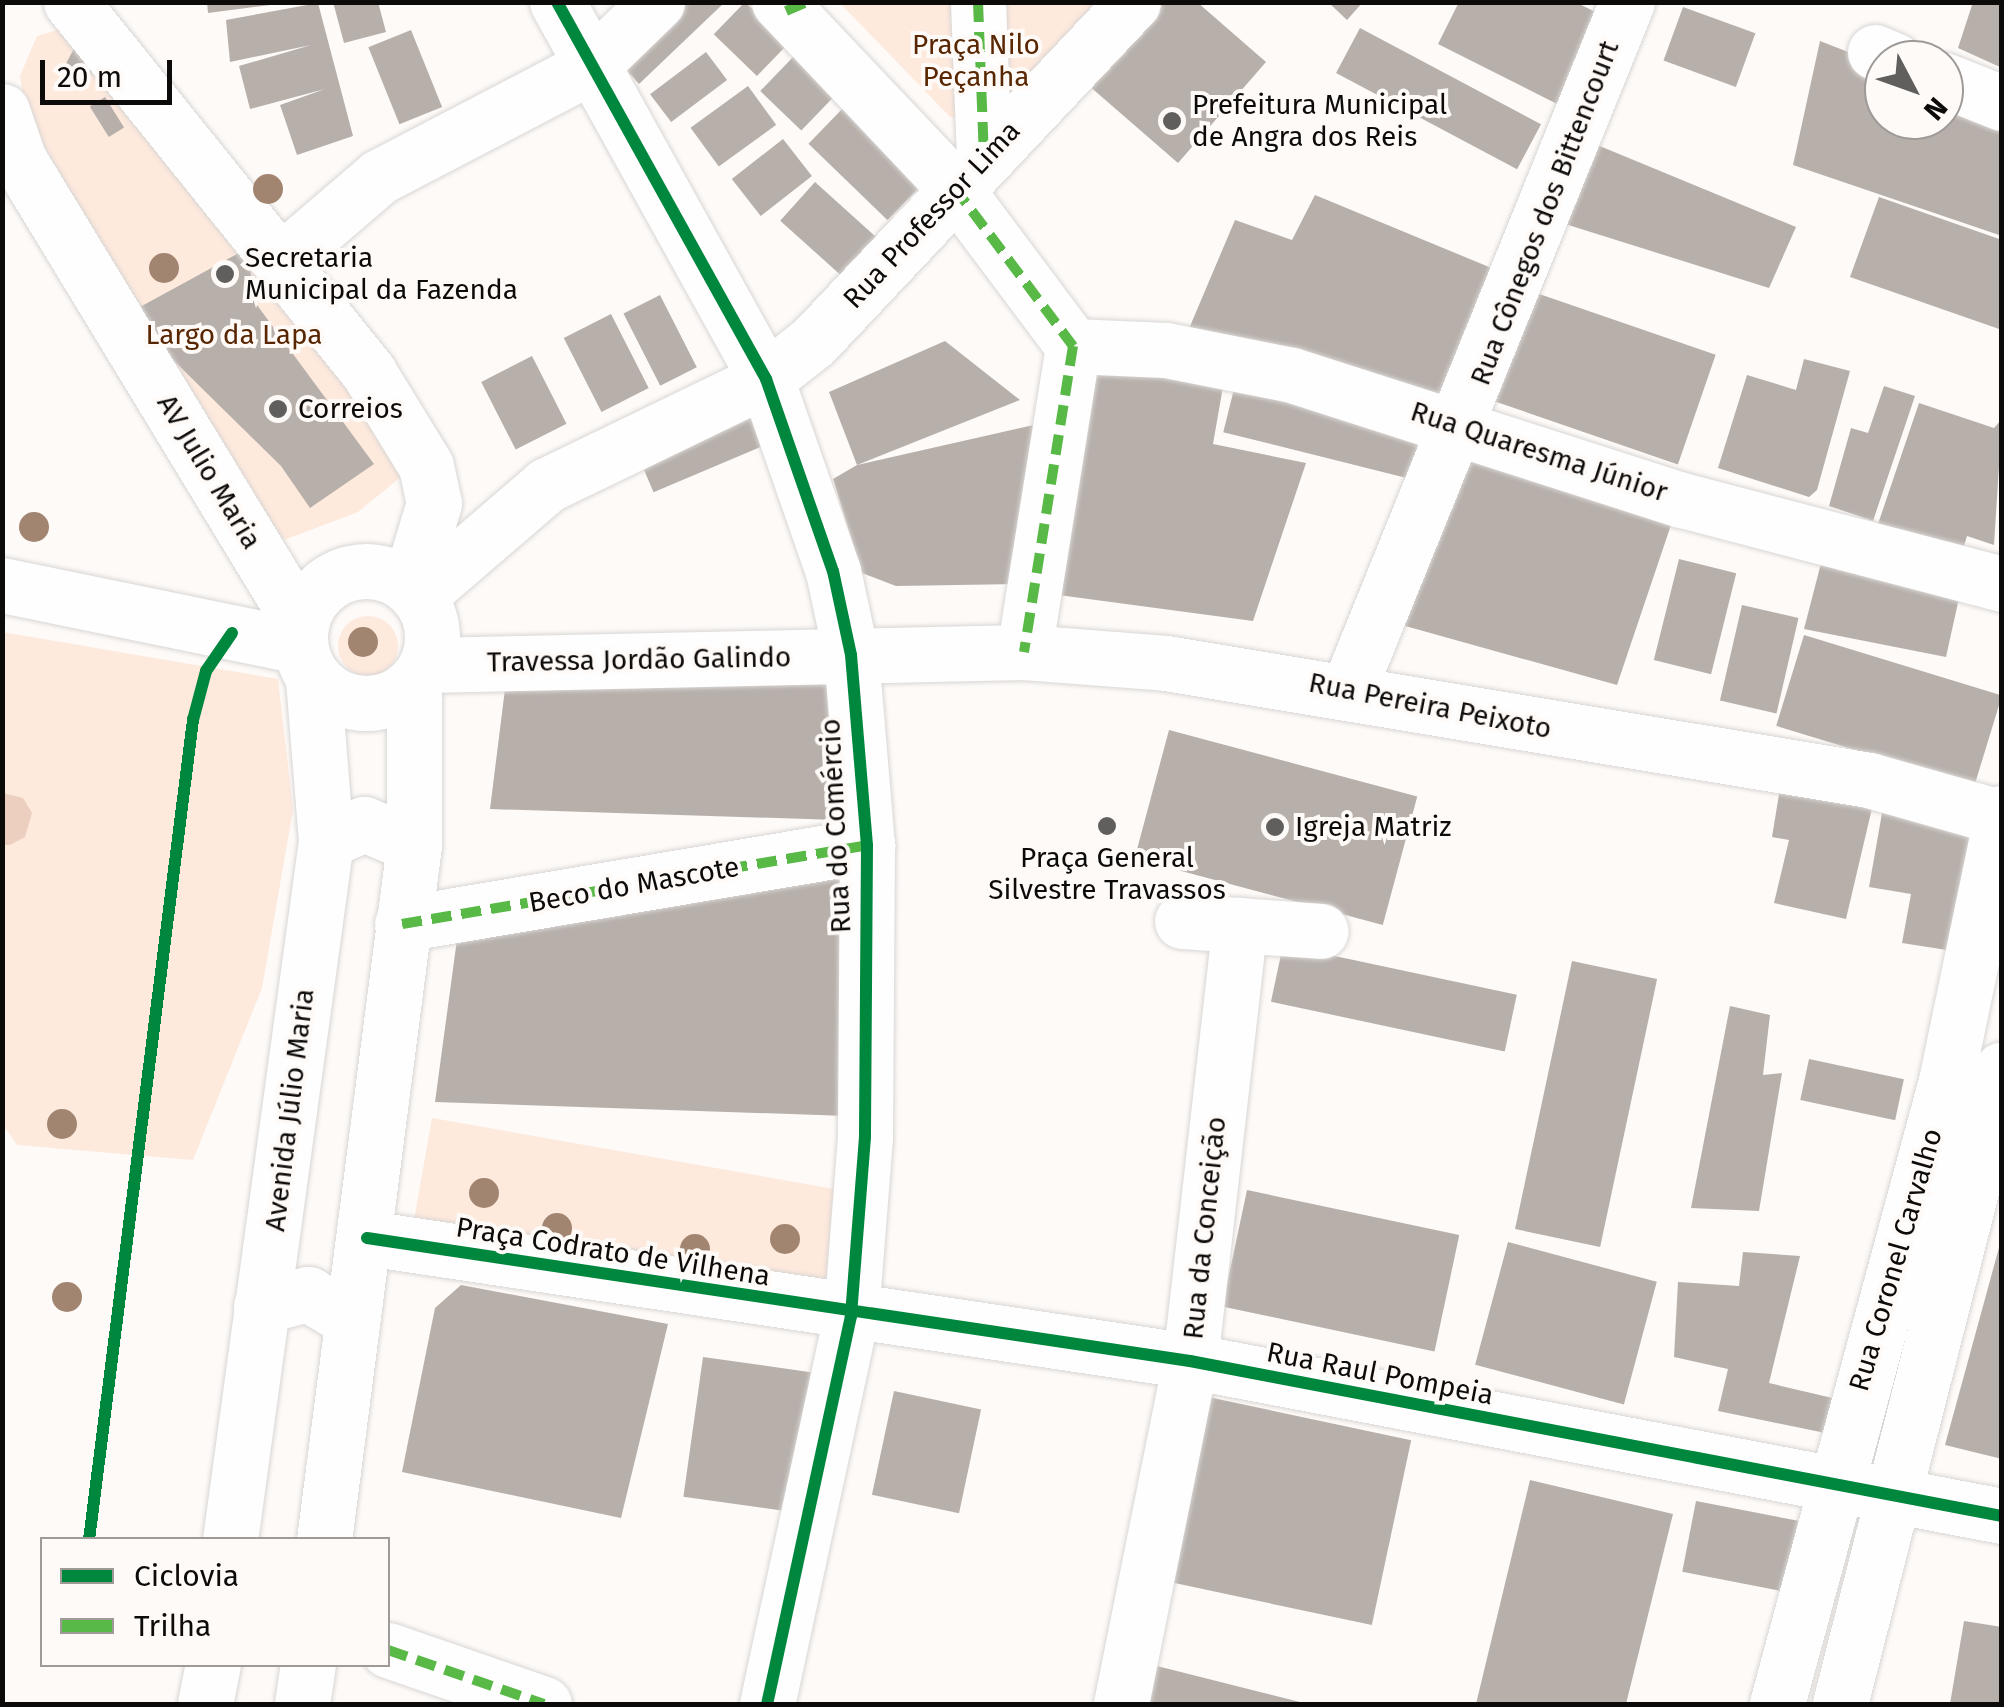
<!DOCTYPE html>
<meta charset="utf-8">
<style>
body{margin:0}
#map{position:relative;width:2004px;height:1707px;overflow:hidden;background:#fdfaf8;font-family:"Fira Sans",sans-serif}
div>[style]{position:absolute}
[style*='--x']{left:calc(var(--x)*1px);top:calc(var(--y)*1px);width:calc(var(--w)*1px);rotate:calc(var(--a)*1deg)}
.green>*{inset:0;background:#fee9dd;transform-origin:0 0}
.round{border-radius:50%}
.water>*{inset:0;background:#eccfbf}
.building>*{inset:0;background:#b7afaa;transform-origin:0 0}
.roads{filter:drop-shadow(0 0 2px #d8d6d4) drop-shadow(0 0 2px #d8d6d4)}
.minor>*{height:55px;margin:-27.5px;padding:0 27.5px;transform-origin:27.5px;border-radius:27.5px;background:#fffefe}
.major>*{height:55px;margin:-27.5px;padding:0 27.5px;transform-origin:27.5px;border-radius:27.5px;background:#fffefe}
.major>.ring{margin:-27.5px;padding:0;box-sizing:content-box;background:none;border:55px solid #fffefe;border-radius:50%}
.quiet>*{height:10px;margin-top:-5px;transform-origin:0;background:repeating-linear-gradient(90deg,#58b947 0 20px,transparent 0 30px)}
.cycleway>*{height:12px;margin:-6px;padding:0 6px;transform-origin:6px;border-radius:6px;background:#00873e}
.trees>*{width:30px;height:30px;margin:-15px;border-radius:50%;background:#a28571}
.dots>*{width:28px;height:28px;translate:-50% -50%;box-sizing:border-box;border:5px solid #fefaf7;border-radius:50%}
span{translate:-50% -50%;white-space:nowrap;text-align:center;line-height:1.15;-webkit-text-stroke:8px #fefaf7;paint-order:stroke}
.park-label{font-size:28px;color:#582602}
.poi-label{font-size:28px;color:#0d0b0a}
.left{translate:0 -50%;text-align:left}
.street-label{font-size:28px;color:#0d0b0a}
.frame{position:absolute;inset:0;border:5px solid #0d0b0a;pointer-events:none}
.legend{position:absolute;left:40px;top:1537px;width:350px;height:130px;box-sizing:border-box;background:#fefaf7;border:2px solid #9e9a98;margin:0;padding:12px 18px;list-style:none;font-size:30px;color:#0d0b0a}
.legend li{display:flex;align-items:center;gap:20px;height:50px}
.legend b{width:50px;border:2px solid #9e9a98}
.north{position:absolute;left:1864px;top:40px;width:100px;height:100px;box-sizing:border-box;background:#fefaf7;border:2px solid #9e9a98;border-radius:50%;rotate:131deg;font-size:28px;font-weight:700;line-height:40px;text-align:center;color:#0d0b0a}
.north::after{content:'';display:block;margin:auto;width:35px;height:45px;background:#615f5d;clip-path:polygon(50% 0,100% 100%,50% 72%,0 100%)}
.scale{position:absolute;left:40px;top:60px;width:132px;height:45px;box-sizing:border-box;border:5px solid #0d0b0a;border-top:0;padding-left:12px;font-size:30px;line-height:35px;white-space:nowrap;color:#0d0b0a;-webkit-text-stroke:8px #fefaf7;paint-order:stroke}
</style>
<div id="map">
<div class="green">
<div style="clip-path:polygon(840px 3px,1101px 3px,1000px 124px,950px 117px)"></div>
<div style="clip-path:polygon(65px 28px,269px 254px,402px 476px,358px 512px,284px 540px,168px 369px,25px 111px,20px 76px,37px 36px)"></div>
<div class="round" style="left:338px;top:616px;width:60px;height:60px"></div>
<div style="clip-path:polygon(2px 632px,278px 679px,293px 810px,262px 988px,193px 1160px,17px 1145px,3px 1125px)"></div>
<div style="left:432px;top:1118px;width:420px;height:115px;rotate:10deg"></div>
</div>
<div class="water">
<div style="clip-path:polygon(3px 793px,23px 798px,32px 813px,25px 837px,10px 845px,3px 845px)"></div>
</div>
<div class="building">
<div style="clip-path:polygon(207px 2px,269px 2px,270px 5px,208px 13px)"></div>
<div style="clip-path:polygon(333px 2px,378px 2px,386px 32px,344px 43px)"></div>
<div style="clip-path:polygon(685px 2px,725px 2px,639px 84px,621px 64px)"></div>
<div style="left:745px;top:2px;width:60px;height:45px;rotate:44deg"></div>
<div style="clip-path:polygon(1146px 2px,1197px 2px,1266px 62px,1178px 163px,1080px 78px)"></div>
<div style="clip-path:polygon(1328px 2px,1363px 2px,1347px 20px)"></div>
<div style="clip-path:polygon(1459px 2px,1575px 2px,1608px 18px,1563px 107px,1438px 44px)"></div>
<div style="clip-path:polygon(1973px 2px,2002px 2px,2002px 68px,1958px 48px)"></div>
<div style="clip-path:polygon(318px 3px,353px 136px,297px 155px,280px 105px,325px 89px,250px 109px,239px 66px,311px 45px,230px 62px,226px 20px)"></div>
<div style="left:1683px;top:7px;width:77px;height:57px;rotate:20deg"></div>
<div style="left:1360px;top:28px;width:205px;height:51px;rotate:28deg"></div>
<div style="left:411px;top:30px;width:83px;height:46px;rotate:68deg"></div>
<div style="left:78px;top:41px;width:27px;height:28px;rotate:28deg"></div>
<div style="clip-path:polygon(1820px 41px,1884px 66px,1884px 120px,1944px 120px,1944px 90px,2002px 112px,2002px 236px,1793px 165px)"></div>
<div style="left:706px;top:52px;width:35px;height:70px;rotate:53deg"></div>
<div style="left:795px;top:55px;width:57px;height:50px;rotate:44deg"></div>
<div style="left:748px;top:86px;width:48px;height:71px;rotate:54deg"></div>
<div style="left:105px;top:97px;width:36px;height:18px;rotate:58deg"></div>
<div style="left:846px;top:105px;width:110px;height:54px;rotate:44deg"></div>
<div style="left:783px;top:139px;width:47px;height:65px;rotate:52deg"></div>
<div style="clip-path:polygon(1590px 142px,1796px 227px,1769px 288px,1562px 223px)"></div>
<div style="left:815px;top:182px;width:91px;height:52px;rotate:42deg"></div>
<div style="clip-path:polygon(1315px 195px,1506px 274px,1454px 406px,1188px 331px,1235px 220px,1292px 240px)"></div>
<div style="clip-path:polygon(1879px 197px,2002px 240px,2002px 330px,1850px 277px)"></div>
<div style="clip-path:polygon(248px 248px,254px 301px,374px 464px,310px 508px,281px 466px,167px 354px,140px 307px)"></div>
<div style="left:1519px;top:287px;width:208px;height:116px;rotate:19deg"></div>
<div style="left:660px;top:295px;width:81px;height:41px;rotate:63deg"></div>
<div style="left:611px;top:314px;width:83px;height:53px;rotate:63deg"></div>
<div style="clip-path:polygon(945px 341px,1020px 400px,857px 465px,829px 392px)"></div>
<div style="left:532px;top:356px;width:76px;height:57px;rotate:63deg"></div>
<div style="clip-path:polygon(1088px 359px,1225px 375px,1213px 444px,1306px 463px,1253px 621px,1051px 594px)"></div>
<div style="clip-path:polygon(1804px 359px,1850px 371px,1817px 490px,1809px 497px,1718px 468px,1747px 375px,1796px 390px)"></div>
<div style="left:1238px;top:373px;width:192px;height:61px;rotate:14deg"></div>
<div style="clip-path:polygon(1884px 386px,1915px 396px,1873px 521px,1829px 506px,1851px 428px,1868px 433px)"></div>
<div style="left:756px;top:401px;width:44px;height:130px;rotate:67deg"></div>
<div style="clip-path:polygon(1919px 403px,1994px 428px,2002px 419px,1994px 545px,1967px 536px,1962px 552px,1878px 524px)"></div>
<div style="clip-path:polygon(1047px 422px,1018px 584px,896px 586px,862px 573px,833px 479px,857px 465px)"></div>
<div style="clip-path:polygon(1473px 442px,1673px 519px,1617px 685px,1391px 622px)"></div>
<div style="clip-path:polygon(1826px 544px,1961px 589px,1946px 657px,1804px 629px)"></div>
<div style="left:1679px;top:559px;width:59px;height:104px;rotate:14deg"></div>
<div style="left:1742px;top:605px;width:58px;height:98px;rotate:13deg"></div>
<div style="left:1804px;top:635px;width:207px;height:95px;rotate:17deg"></div>
<div style="clip-path:polygon(833px 671px,837px 820px,490px 809px,507px 673px)"></div>
<div style="left:1169px;top:730px;width:257px;height:133px;rotate:15deg"></div>
<div style="clip-path:polygon(1783px 770px,1877px 787px,1846px 919px,1774px 903px,1789px 840px,1772px 837px)"></div>
<div style="clip-path:polygon(1885px 796px,1990px 817px,1966px 953px,1902px 943px,1911px 894px,1869px 887px)"></div>
<div style="clip-path:polygon(853px 868px,847px 1116px,435px 1102px,458px 932px)"></div>
<div style="left:1283px;top:945px;width:239px;height:58px;rotate:12deg"></div>
<div style="left:1572px;top:961px;width:87px;height:274px;rotate:12deg"></div>
<div style="clip-path:polygon(1730px 1006px,1770px 1015px,1763px 1075px,1782px 1073px,1759px 1211px,1691px 1208px)"></div>
<div style="left:1809px;top:1059px;width:97px;height:42px;rotate:12deg"></div>
<div style="left:1247px;top:1190px;width:217px;height:119px;rotate:12deg"></div>
<div style="left:1508px;top:1242px;width:154px;height:127px;rotate:15deg"></div>
<div style="clip-path:polygon(2000px 1244px,2002px 1244px,2002px 1459px,1945px 1445px)"></div>
<div style="clip-path:polygon(1743px 1252px,1800px 1256px,1769px 1383px,1845px 1401px,1835px 1435px,1718px 1411px,1728px 1369px,1674px 1357px,1678px 1282px,1739px 1286px)"></div>
<div style="clip-path:polygon(461px 1285px,668px 1324px,621px 1518px,402px 1472px,435px 1308px)"></div>
<div style="left:703px;top:1357px;width:109px;height:141px;rotate:8deg"></div>
<div style="left:894px;top:1391px;width:89px;height:106px;rotate:12deg"></div>
<div style="left:1194px;top:1394px;width:222px;height:189px;rotate:12deg"></div>
<div style="clip-path:polygon(1530px 1480px,1673px 1514px,1626px 1704px,1476px 1704px)"></div>
<div style="left:1696px;top:1501px;width:104px;height:72px;rotate:11deg"></div>
<div style="clip-path:polygon(1964px 1621px,2002px 1627px,2002px 1704px,1950px 1704px)"></div>
<div style="clip-path:polygon(1157px 1666px,1304px 1703px,1304px 1704px,1147px 1704px)"></div>
</div>
<div class="roads">
<div class="minor">
<div style="--x:557;--y:2;--w:431;--a:61"></div>
<div style="--x:766;--y:379;--w:203;--a:70.8"></div>
<div style="--x:833;--y:571;--w:86;--a:77.9"></div>
<div style="--x:851;--y:655;--w:191;--a:85.2"></div>
<div style="--x:867;--y:845;--w:292;--a:90.4"></div>
<div style="--x:865;--y:1137;--w:180;--a:94.5"></div>
<div style="--x:851;--y:1316;--w:397;--a:102.2"></div>
<div style="--x:779;--y:2;--w:255;--a:46.6"></div>
<div style="--x:954;--y:187;--w:199;--a:53.2"></div>
<div style="--x:978;--y:2;--w:157;--a:87.8"></div>
<div style="--x:1875;--y:52;--w:21;--a:23"></div>
<div style="--x:1944;--y:80;--w:62;--a:21.6"></div>
<div style="--x:281;--y:261;--w:129;--a:-40.6"></div>
<div style="--x:379;--y:177;--w:239;--a:-27.6"></div>
<div style="--x:591;--y:66;--w:92;--a:-44.1"></div>
<div style="--x:1073;--y:346;--w:93;--a:2.5"></div>
<div style="--x:1166;--y:350;--w:128;--a:11.2"></div>
<div style="--x:1292;--y:375;--w:410;--a:17.8"></div>
<div style="--x:1682;--y:500;--w:331;--a:14.7"></div>
<div style="--x:2;--y:585;--w:304;--a:11.6"></div>
<div style="--x:418;--y:596;--w:170;--a:-40.7"></div>
<div style="--x:547;--y:485;--w:243;--a:-25.8"></div>
<div style="--x:766;--y:379;--w:61;--a:-38.4"></div>
<div style="--x:814;--y:341;--w:465;--a:-46.7"></div>
<div style="--x:1024;--y:652;--w:310;--a:-80.9"></div>
<div style="--x:1349;--y:688;--w:740;--a:-67.94"></div>
<div style="--x:1182;--y:921;--w:139;--a:4.1"></div>
<div style="--x:402;--y:924;--w:472;--a:-9.6"></div>
<div style="--x:367;--y:1238;--w:832;--a:8.5"></div>
<div style="--x:1190;--y:1361;--w:827;--a:10.81"></div>
<div style="--x:388;--y:1650;--w:165;--a:19.1"></div>
<div style="--x:1121;--y:1704;--w:350;--a:-78.6"></div>
<div style="--x:1190;--y:1361;--w:439;--a:-83.5"></div>
</div>
<div class="major">
<div style="--x:71;--y:2;--w:476;--a:51.2"></div>
<div style="--x:369;--y:373;--w:109;--a:58.5"></div>
<div style="--x:426;--y:466;--w:38;--a:78"></div>
<div style="--x:434;--y:503;--w:87;--a:106.8"></div>
<div style="--x:2;--y:111;--w:52;--a:70.9"></div>
<div style="--x:19;--y:160;--w:543;--a:58.71"></div>
<div class="ring" style="left:300px;top:571px;width:77px;height:77px"></div>
<div style="--x:427;--y:665;--w:597;--a:-1.25"></div>
<div style="--x:1024;--y:652;--w:142;--a:4.4"></div>
<div style="--x:1166;--y:663;--w:713;--a:9.45"></div>
<div style="--x:1869;--y:780;--w:138;--a:15.9"></div>
<div style="--x:326;--y:841;--w:42;--a:-24.1"></div>
<div style="--x:364;--y:824;--w:54;--a:22.8"></div>
<div style="--x:261;--y:1306;--w:49;--a:-14.3"></div>
<div style="--x:308;--y:1294;--w:51;--a:30.6"></div>
<div style="--x:230;--y:1540;--w:706;--a:-82.18"></div>
<div style="--x:326;--y:841;--w:164;--a:-94.6"></div>
<div style="--x:324;--y:1540;--w:701;--a:-82.62"></div>
<div style="--x:414;--y:845;--w:161;--a:-90"></div>
<div style="--x:205;--y:1704;--w:41;--a:-78.7"></div>
<div style="--x:302;--y:1704;--w:40;--a:-81.5"></div>
<div style="--x:1777;--y:1704;--w:646;--a:-74.82"></div>
<div style="--x:1946;--y:1081;--w:274;--a:-78.2"></div>
<div style="--x:1840;--y:1704;--w:655;--a:-75.69"></div>
</div>
</div>
<div class="quiet">
<div style="--x:978;--y:2;--w:157;--a:87.8"></div>
<div style="--x:786;--y:11;--w:23;--a:-23"></div>
<div style="--x:954;--y:187;--w:199;--a:53.2"></div>
<div style="--x:1073;--y:346;--w:310;--a:99.1"></div>
<div style="--x:402;--y:924;--w:472;--a:-9.6"></div>
<div style="--x:388;--y:1650;--w:165;--a:19.1"></div>
</div>
<div class="cycleway">
<div style="--x:557;--y:2;--w:431;--a:61"></div>
<div style="--x:766;--y:379;--w:203;--a:70.8"></div>
<div style="--x:833;--y:571;--w:86;--a:77.9"></div>
<div style="--x:851;--y:655;--w:191;--a:85.2"></div>
<div style="--x:867;--y:845;--w:292;--a:90.4"></div>
<div style="--x:865;--y:1137;--w:180;--a:94.5"></div>
<div style="--x:851;--y:1316;--w:397;--a:102.2"></div>
<div style="--x:367;--y:1238;--w:832;--a:8.5"></div>
<div style="--x:1190;--y:1361;--w:827;--a:10.81"></div>
<div style="--x:89;--y:1540;--w:827;--a:-82.77"></div>
<div style="--x:193;--y:720;--w:51;--a:-75.1"></div>
<div style="--x:206;--y:671;--w:46;--a:-55.6"></div>
</div>
<div class="trees">
<div style="left:268px;top:189px"></div>
<div style="left:164px;top:268px"></div>
<div style="left:34px;top:527px"></div>
<div style="left:363px;top:642px"></div>
<div style="left:62px;top:1124px"></div>
<div style="left:484px;top:1193px"></div>
<div style="left:557px;top:1228px"></div>
<div style="left:785px;top:1239px"></div>
<div style="left:695px;top:1249px"></div>
<div style="left:67px;top:1297px"></div>
</div>
<div class="dots">
<div style="left:1172px;top:121px;background:#615f5d"></div>
<div style="left:225px;top:274px;background:#615f5d"></div>
<div style="left:278px;top:409px;background:#615f5d"></div>
<div style="left:1107px;top:826px;background:#615f5d"></div>
<div style="left:1275px;top:827px;background:#615f5d"></div>
</div>
<div class="park-label">
<span style="left:976px;top:61px">Praça Nilo<br>Peçanha</span>
<span style="left:234px;top:335px">Largo da Lapa</span>
</div>
<div class="poi-label">
<span class="left" style="left:1192px;top:121px">Prefeitura Municipal<br>de Angra dos Reis</span>
<span class="left" style="left:245px;top:274px">Secretaria<br>Municipal da Fazenda</span>
<span class="left" style="left:298px;top:409px">Correios</span>
<span class="left" style="left:1295px;top:827px">Igreja Matriz</span>
<span style="left:1107px;top:874px">Praça General<br>Silvestre Travassos</span>
</div>
<div class="street-label">
<span style="left:1545px;top:213px;rotate:-69deg">Rua Cônegos dos Bittencourt</span>
<span style="left:932px;top:215px;rotate:-47deg">Rua Professor Lima</span>
<span style="left:1539px;top:452px;rotate:18deg">Rua Quaresma Júnior</span>
<span style="left:209px;top:472px;rotate:59deg">AV Julio Maria</span>
<span style="left:639px;top:660px;rotate:-1deg">Travessa Jordão Galindo</span>
<span style="left:1430px;top:706px;rotate:11deg">Rua Pereira Peixoto</span>
<span style="left:836px;top:826px;rotate:-93deg">Rua do Comércio</span>
<span style="left:634px;top:885px;rotate:-10deg">Beco do Mascote</span>
<span style="left:290px;top:1110px;rotate:-83deg">Avenida Júlio Maria</span>
<span style="left:1205px;top:1228px;rotate:-84deg">Rua da Conceição</span>
<span style="left:613px;top:1252px;rotate:9deg">Praça Codrato de Vilhena</span>
<span style="left:1896px;top:1260px;rotate:-74deg">Rua Coronel Carvalho</span>
<span style="left:1380px;top:1374px;rotate:11deg">Rua Raul Pompeia</span>
</div>
<div class="frame"></div>
<ul class="legend">
<li><b style="height:12px;background:#00873e"></b>Ciclovia</li>
<li><b style="height:12px;background:#58b947"></b>Trilha</li>
</ul>
<div class="north">N</div>
<div class="scale">20 m</div>
</div>
